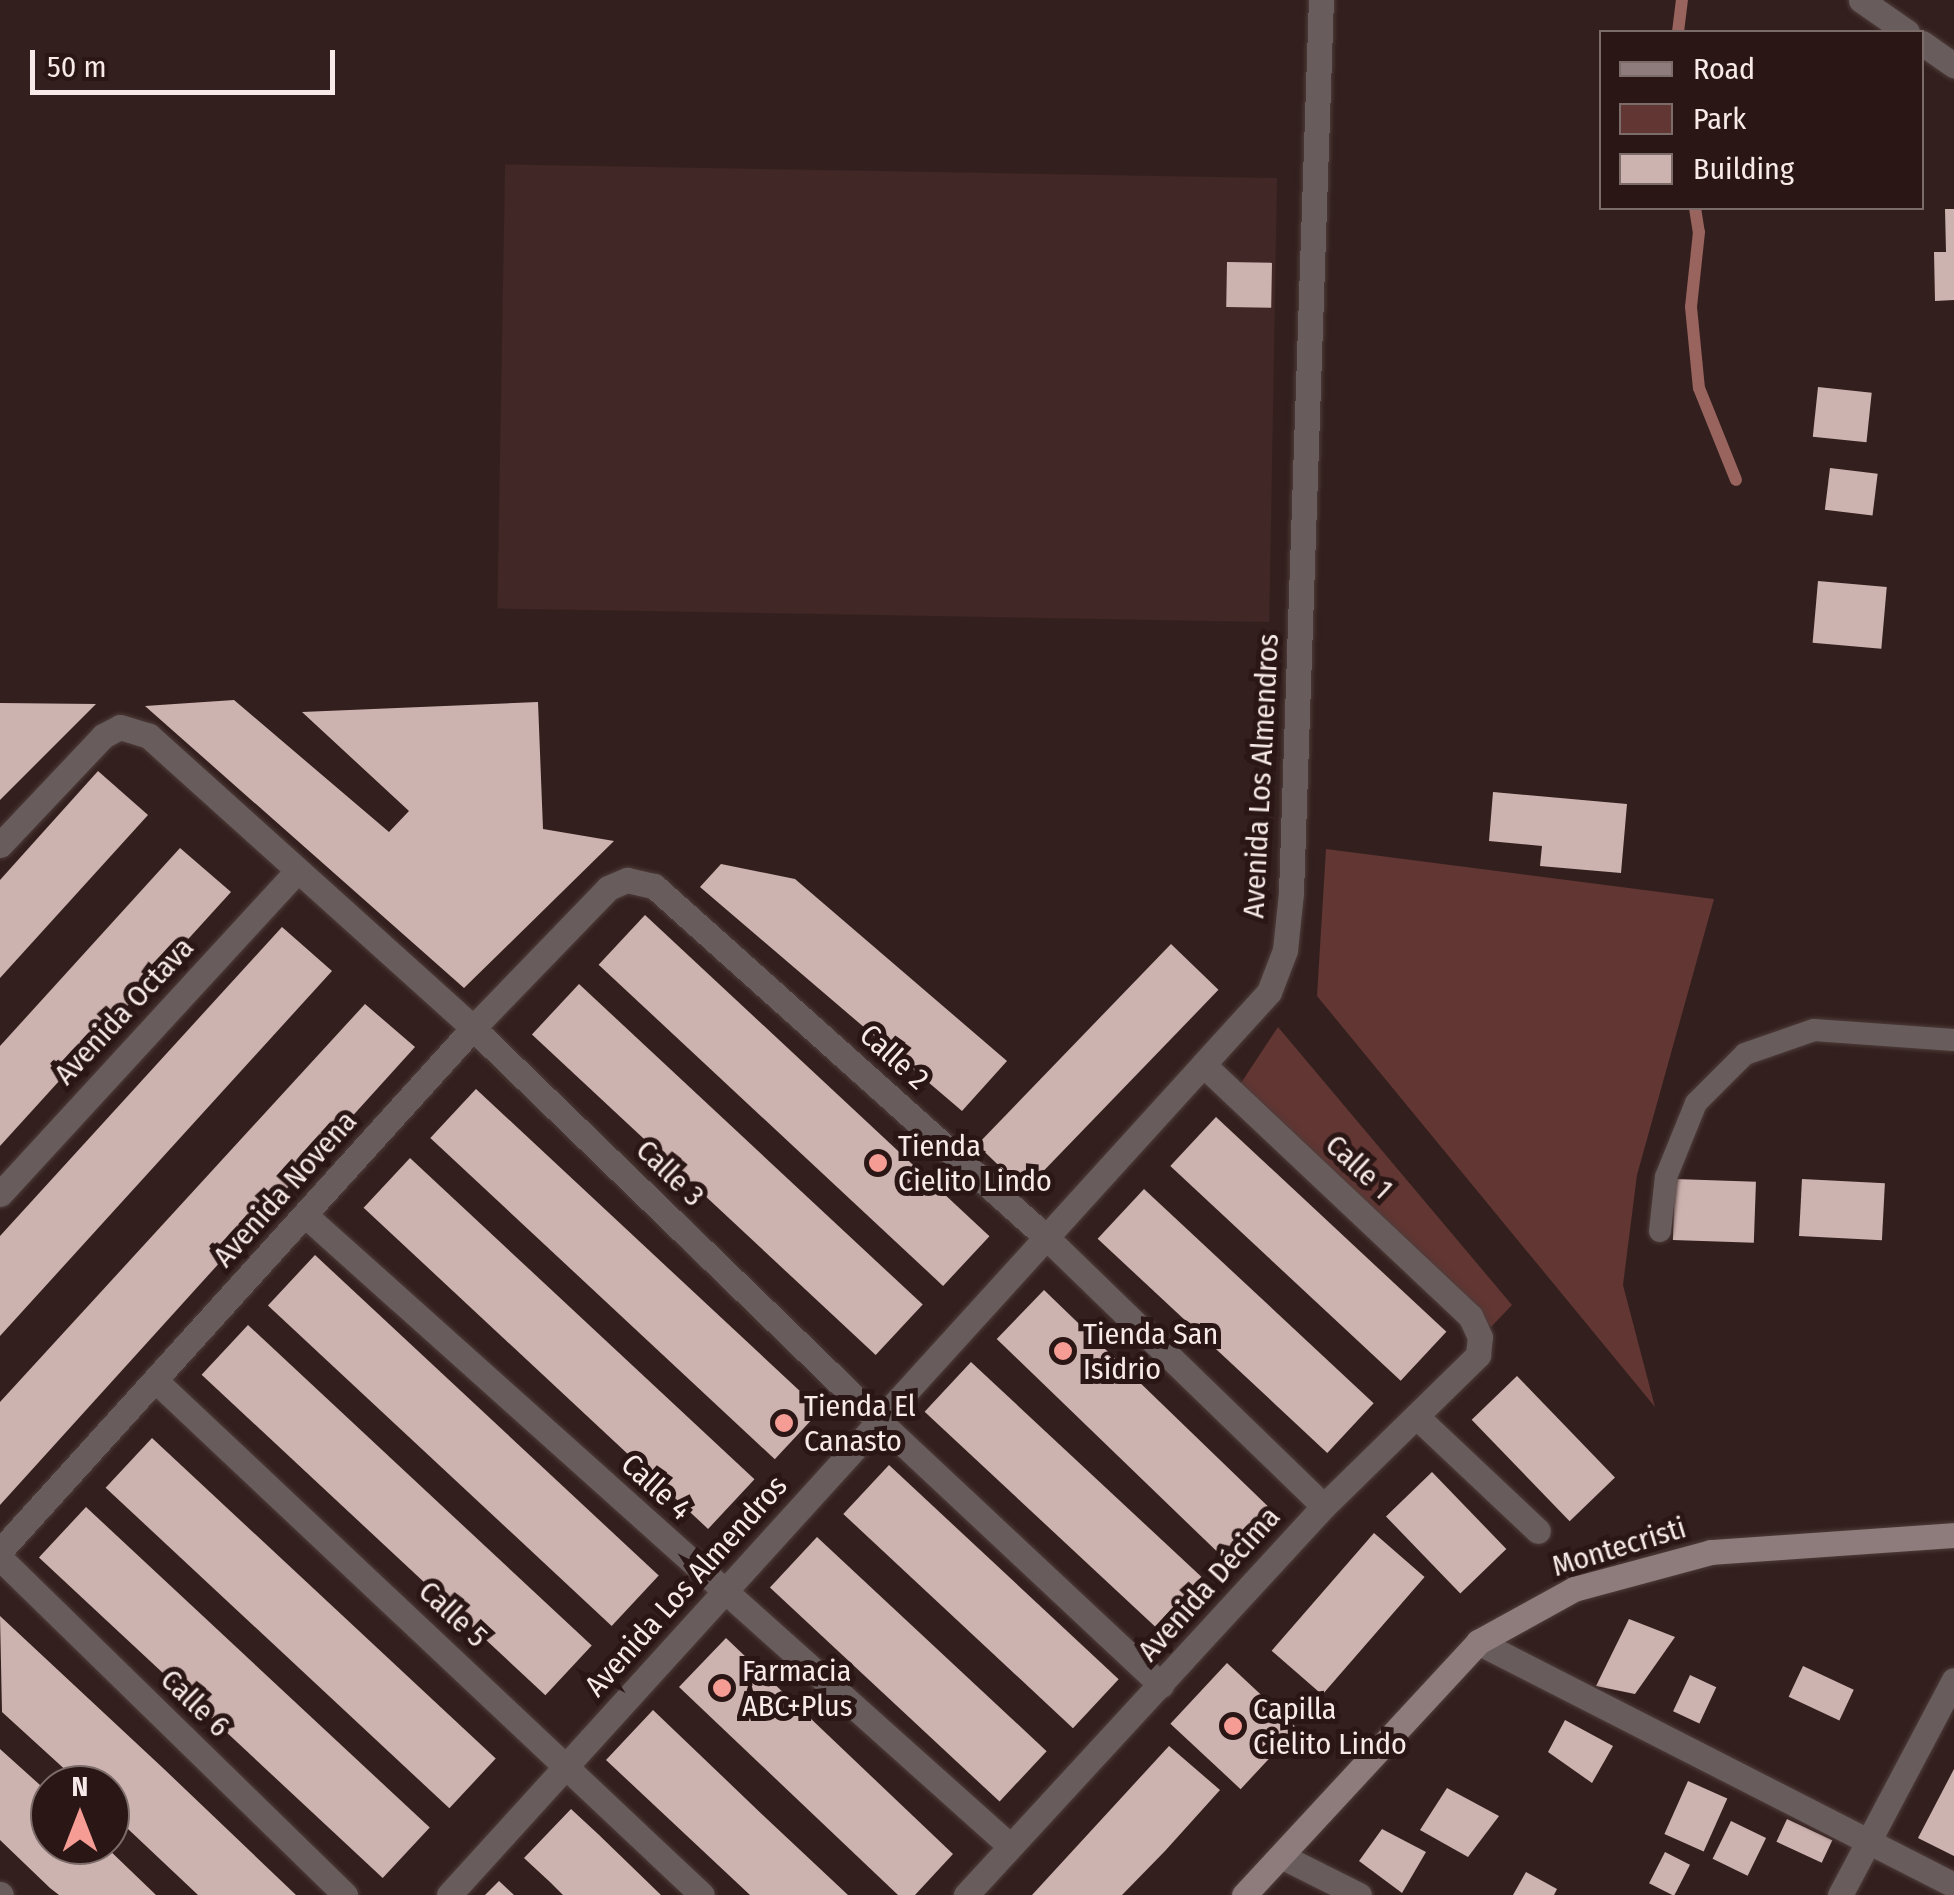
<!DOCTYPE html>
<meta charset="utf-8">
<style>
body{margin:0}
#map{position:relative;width:1954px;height:1895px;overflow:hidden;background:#33201e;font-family:"Fira Sans Condensed",sans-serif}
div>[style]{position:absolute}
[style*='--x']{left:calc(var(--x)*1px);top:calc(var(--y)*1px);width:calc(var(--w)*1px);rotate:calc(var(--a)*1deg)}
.built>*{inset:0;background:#412725;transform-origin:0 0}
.green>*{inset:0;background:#613633}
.stream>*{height:12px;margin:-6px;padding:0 6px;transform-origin:6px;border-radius:6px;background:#99635e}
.building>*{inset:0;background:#cdb3b0;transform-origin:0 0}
.roads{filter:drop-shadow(0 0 2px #4e3c3a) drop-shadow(0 0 2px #4e3c3a)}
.lane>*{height:22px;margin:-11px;padding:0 11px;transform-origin:11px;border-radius:11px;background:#685d5c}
.street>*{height:25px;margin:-12.5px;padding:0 12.5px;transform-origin:12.5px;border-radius:12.5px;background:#685d5c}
.secondary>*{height:25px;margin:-12.5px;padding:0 12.5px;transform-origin:12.5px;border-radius:12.5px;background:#8d7c7b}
.dots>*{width:28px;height:28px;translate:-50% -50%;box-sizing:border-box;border:5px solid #291615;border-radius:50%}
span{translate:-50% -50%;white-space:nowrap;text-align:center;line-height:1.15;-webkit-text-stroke:10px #291615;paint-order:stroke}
.street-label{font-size:30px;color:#f7eae8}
.poi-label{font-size:30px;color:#f7eae8}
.left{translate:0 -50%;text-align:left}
.legend{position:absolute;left:1599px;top:30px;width:325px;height:180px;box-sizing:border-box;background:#291615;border:2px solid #7b6b69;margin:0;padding:12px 18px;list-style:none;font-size:30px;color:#f7eae8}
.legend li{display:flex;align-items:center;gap:20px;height:50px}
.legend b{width:50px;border:2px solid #7b6b69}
.north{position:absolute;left:30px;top:1765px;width:100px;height:100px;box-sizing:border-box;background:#291615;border:2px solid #7b6b69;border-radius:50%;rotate:0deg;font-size:28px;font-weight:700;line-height:40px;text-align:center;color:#f7eae8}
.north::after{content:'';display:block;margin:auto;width:35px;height:45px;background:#f59c95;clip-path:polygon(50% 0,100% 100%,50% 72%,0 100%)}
.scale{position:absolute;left:30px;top:50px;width:305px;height:45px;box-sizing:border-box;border:5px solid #f7eae8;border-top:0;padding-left:12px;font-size:30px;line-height:35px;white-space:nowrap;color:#f7eae8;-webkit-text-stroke:8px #291615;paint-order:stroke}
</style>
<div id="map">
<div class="built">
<div style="left:1277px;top:178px;width:444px;height:772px;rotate:91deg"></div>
</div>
<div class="green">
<div style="clip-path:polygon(1326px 849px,1714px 899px,1637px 1175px,1623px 1285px,1655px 1407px,1317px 996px)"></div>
<div style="clip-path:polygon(1278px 1027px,1512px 1305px,1491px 1327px,1239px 1086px)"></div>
</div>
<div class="stream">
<div style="--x:1678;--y:32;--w:32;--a:-83"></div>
<div style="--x:1695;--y:208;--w:24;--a:81"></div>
<div style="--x:1699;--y:232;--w:75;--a:96.1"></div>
<div style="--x:1691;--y:307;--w:81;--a:84.4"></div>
<div style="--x:1699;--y:388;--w:99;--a:68.1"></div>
</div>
<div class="building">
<div style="clip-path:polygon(1945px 209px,1954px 209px,1954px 300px,1935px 301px,1934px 252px,1946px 252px)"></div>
<div style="left:1227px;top:262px;width:45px;height:45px;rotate:1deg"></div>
<div style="left:1818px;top:387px;width:54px;height:50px;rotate:6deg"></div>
<div style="left:1830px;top:468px;width:48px;height:42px;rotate:7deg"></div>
<div style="left:1818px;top:581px;width:69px;height:62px;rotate:5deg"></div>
<div style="clip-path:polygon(234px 700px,389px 832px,409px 811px,302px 712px,538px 702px,543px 829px,614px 841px,464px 988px,145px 706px)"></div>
<div style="clip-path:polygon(0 703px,96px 704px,0 800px)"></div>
<div style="clip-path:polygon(98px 771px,148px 815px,0 978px,0 880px)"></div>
<div style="clip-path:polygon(1493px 792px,1627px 804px,1621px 873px,1540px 866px,1542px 846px,1489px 841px)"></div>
<div style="clip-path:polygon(180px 848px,231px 892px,0 1146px,0 1046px)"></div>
<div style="clip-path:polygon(721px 864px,795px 879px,1007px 1061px,962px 1111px,700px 887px)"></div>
<div style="left:645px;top:915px;width:471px;height:68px;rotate:43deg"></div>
<div style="clip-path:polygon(282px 927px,332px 971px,0 1336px,0 1236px)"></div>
<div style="left:1171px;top:944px;width:66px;height:279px;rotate:44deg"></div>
<div style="left:579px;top:984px;width:470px;height:69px;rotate:43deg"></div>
<div style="clip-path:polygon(365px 1004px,415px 1047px,0 1505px,0 1402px)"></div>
<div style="left:476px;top:1089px;width:471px;height:67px;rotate:43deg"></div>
<div style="left:1216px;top:1117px;width:315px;height:67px;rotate:43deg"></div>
<div style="left:410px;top:1158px;width:471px;height:68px;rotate:43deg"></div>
<div style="left:1675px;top:1179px;width:81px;height:61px;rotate:2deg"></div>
<div style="left:1802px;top:1179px;width:83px;height:57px;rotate:3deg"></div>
<div style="left:1144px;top:1189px;width:314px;height:68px;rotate:43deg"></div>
<div style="left:315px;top:1255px;width:470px;height:69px;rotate:43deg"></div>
<div style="left:1044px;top:1290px;width:313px;height:68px;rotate:44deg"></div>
<div style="left:248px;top:1325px;width:470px;height:68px;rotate:43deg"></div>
<div style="left:971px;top:1362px;width:315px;height:68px;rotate:43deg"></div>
<div style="left:1517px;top:1376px;width:141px;height:63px;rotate:46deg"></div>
<div style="left:152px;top:1438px;width:470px;height:68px;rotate:43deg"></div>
<div style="left:889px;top:1465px;width:314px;height:67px;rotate:43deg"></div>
<div style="left:1432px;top:1472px;width:107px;height:64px;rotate:46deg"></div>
<div style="left:86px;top:1507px;width:470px;height:69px;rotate:43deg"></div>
<div style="left:1374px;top:1533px;width:67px;height:156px;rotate:41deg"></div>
<div style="left:817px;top:1537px;width:314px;height:69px;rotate:43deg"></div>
<div style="clip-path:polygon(0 1616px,164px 1769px,296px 1895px,198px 1895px,110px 1812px,110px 1785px,82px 1785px,2px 1712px)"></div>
<div style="clip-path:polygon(1629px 1619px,1675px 1637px,1635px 1694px,1596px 1686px)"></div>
<div style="clip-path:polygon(726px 1638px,953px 1854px,915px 1895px,898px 1895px,679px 1687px)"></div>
<div style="left:1227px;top:1663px;width:96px;height:83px;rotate:43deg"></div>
<div style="left:1803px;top:1666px;width:56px;height:34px;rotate:25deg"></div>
<div style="left:1690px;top:1675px;width:29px;height:40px;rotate:25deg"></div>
<div style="clip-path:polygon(653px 1710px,767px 1819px,848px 1895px,750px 1895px,606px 1760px)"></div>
<div style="clip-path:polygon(1565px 1720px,1613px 1746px,1592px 1783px,1548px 1752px)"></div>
<div style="clip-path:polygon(1169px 1746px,1220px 1790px,1165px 1851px,1122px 1895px,1032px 1895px)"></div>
<div style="clip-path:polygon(0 1749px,50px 1794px,50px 1845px,104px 1845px,156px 1895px,59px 1895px,50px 1888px,0 1840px)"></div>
<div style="clip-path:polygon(1954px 1769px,1954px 1856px,1918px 1838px)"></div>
<div style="left:1688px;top:1781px;width:43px;height:58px;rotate:24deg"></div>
<div style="clip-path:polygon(1447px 1788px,1499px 1816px,1468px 1857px,1420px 1830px)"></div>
<div style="clip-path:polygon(571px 1809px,598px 1834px,661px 1895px,563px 1895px,551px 1883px,524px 1858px)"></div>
<div style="left:1787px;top:1819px;width:50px;height:25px;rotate:25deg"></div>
<div style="left:1731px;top:1821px;width:39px;height:42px;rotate:26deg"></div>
<div style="clip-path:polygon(1382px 1829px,1426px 1852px,1402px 1893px,1359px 1861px)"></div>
<div style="left:1665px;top:1852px;width:28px;height:35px;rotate:27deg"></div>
<div style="clip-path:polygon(1526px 1872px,1557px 1889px,1554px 1895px,1513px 1895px)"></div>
<div style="clip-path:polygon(499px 1881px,514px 1895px,485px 1895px)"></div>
</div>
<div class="roads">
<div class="lane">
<div style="--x:1660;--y:1231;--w:54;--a:-83.7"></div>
<div style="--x:1666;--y:1177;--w:80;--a:-67.9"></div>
<div style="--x:1696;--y:1103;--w:69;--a:-45"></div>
<div style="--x:1745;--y:1054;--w:73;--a:-19.2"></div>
<div style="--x:1814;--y:1030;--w:140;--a:4.1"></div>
</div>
<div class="street">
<div style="--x:1861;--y:0;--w:56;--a:34.8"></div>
<div style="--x:1922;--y:43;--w:39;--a:35"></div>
<div style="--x:0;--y:845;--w:150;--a:-46.6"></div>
<div style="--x:103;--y:736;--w:19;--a:-28"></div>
<div style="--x:120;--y:727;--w:30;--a:17"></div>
<div style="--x:149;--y:736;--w:436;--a:42"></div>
<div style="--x:473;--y:1028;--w:566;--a:44.07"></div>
<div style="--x:880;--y:1422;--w:385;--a:43.1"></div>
<div style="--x:0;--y:1194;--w:437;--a:-47.4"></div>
<div style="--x:305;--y:1215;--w:946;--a:41.83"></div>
<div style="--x:157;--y:1382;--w:748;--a:43.27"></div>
<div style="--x:1417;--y:1417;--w:166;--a:43.3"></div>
<div style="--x:0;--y:1551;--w:705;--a:-47.87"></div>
<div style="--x:473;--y:1028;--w:194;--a:-46"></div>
<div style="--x:608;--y:888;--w:21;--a:-23"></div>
<div style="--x:627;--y:880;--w:28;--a:13"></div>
<div style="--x:654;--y:886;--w:528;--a:41.85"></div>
<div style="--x:1047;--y:1238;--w:385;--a:44.1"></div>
<div style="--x:0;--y:1558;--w:482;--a:44.3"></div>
<div style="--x:1478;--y:1642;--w:534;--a:27.04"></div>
<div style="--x:1283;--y:1857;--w:85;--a:26.6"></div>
<div style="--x:0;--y:1894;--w:1;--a:45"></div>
<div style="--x:449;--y:1895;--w:1220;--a:-47.76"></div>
<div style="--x:1269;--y:992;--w:45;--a:-69.1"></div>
<div style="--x:1285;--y:950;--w:57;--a:-84"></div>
<div style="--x:1291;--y:893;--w:894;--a:-88.08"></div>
<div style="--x:966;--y:1895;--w:529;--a:-47.38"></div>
<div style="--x:1324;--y:1506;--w:216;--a:-44.4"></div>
<div style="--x:1478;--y:1355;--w:18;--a:-84"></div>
<div style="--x:1480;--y:1337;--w:23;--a:-115"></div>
<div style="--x:1470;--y:1316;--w:366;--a:-136.7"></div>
<div style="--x:1840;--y:1895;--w:243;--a:-62.1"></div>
</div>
<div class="secondary">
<div style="--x:1244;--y:1895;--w:345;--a:-47.2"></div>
<div style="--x:1478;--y:1642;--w:110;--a:-28.9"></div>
<div style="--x:1574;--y:1589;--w:142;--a:-15.1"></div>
<div style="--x:1711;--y:1552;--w:244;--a:-4"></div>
</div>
</div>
<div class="dots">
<div style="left:878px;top:1163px;background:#f59c95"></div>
<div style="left:1063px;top:1351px;background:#f59c95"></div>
<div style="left:784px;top:1423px;background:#f59c95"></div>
<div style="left:722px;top:1688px;background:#f59c95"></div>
<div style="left:1233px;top:1726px;background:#f59c95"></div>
</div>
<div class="street-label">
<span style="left:1261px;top:776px;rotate:-87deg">Avenida Los Almendros</span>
<span style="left:124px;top:1011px;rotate:-47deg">Avenida Octava</span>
<span style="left:894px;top:1057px;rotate:42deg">Calle 2</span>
<span style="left:1359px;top:1167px;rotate:43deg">Calle 1</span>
<span style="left:670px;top:1173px;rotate:44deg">Calle 3</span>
<span style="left:285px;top:1189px;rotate:-48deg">Avenida Novena</span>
<span style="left:656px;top:1487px;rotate:42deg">Calle 4</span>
<span style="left:1619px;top:1547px;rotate:-17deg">Montecristi</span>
<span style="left:1209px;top:1584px;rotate:-48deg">Avenida Décima</span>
<span style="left:686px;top:1586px;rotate:-48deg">Avenida Los Almendros</span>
<span style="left:453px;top:1614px;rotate:43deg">Calle 5</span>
<span style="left:195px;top:1703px;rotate:44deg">Calle 6</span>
</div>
<div class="poi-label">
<span class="left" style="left:898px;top:1163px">Tienda<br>Cielito Lindo</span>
<span class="left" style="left:1083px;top:1351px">Tienda San<br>Isidrio</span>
<span class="left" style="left:804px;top:1423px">Tienda El<br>Canasto</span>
<span class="left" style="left:742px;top:1688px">Farmacia<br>ABC+Plus</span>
<span class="left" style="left:1253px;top:1726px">Capilla<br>Cielito Lindo</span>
</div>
<ul class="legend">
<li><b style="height:12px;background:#8d7c7b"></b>Road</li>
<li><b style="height:28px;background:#613633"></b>Park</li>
<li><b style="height:28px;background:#cdb3b0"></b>Building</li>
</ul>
<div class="north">N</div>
<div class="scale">50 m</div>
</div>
